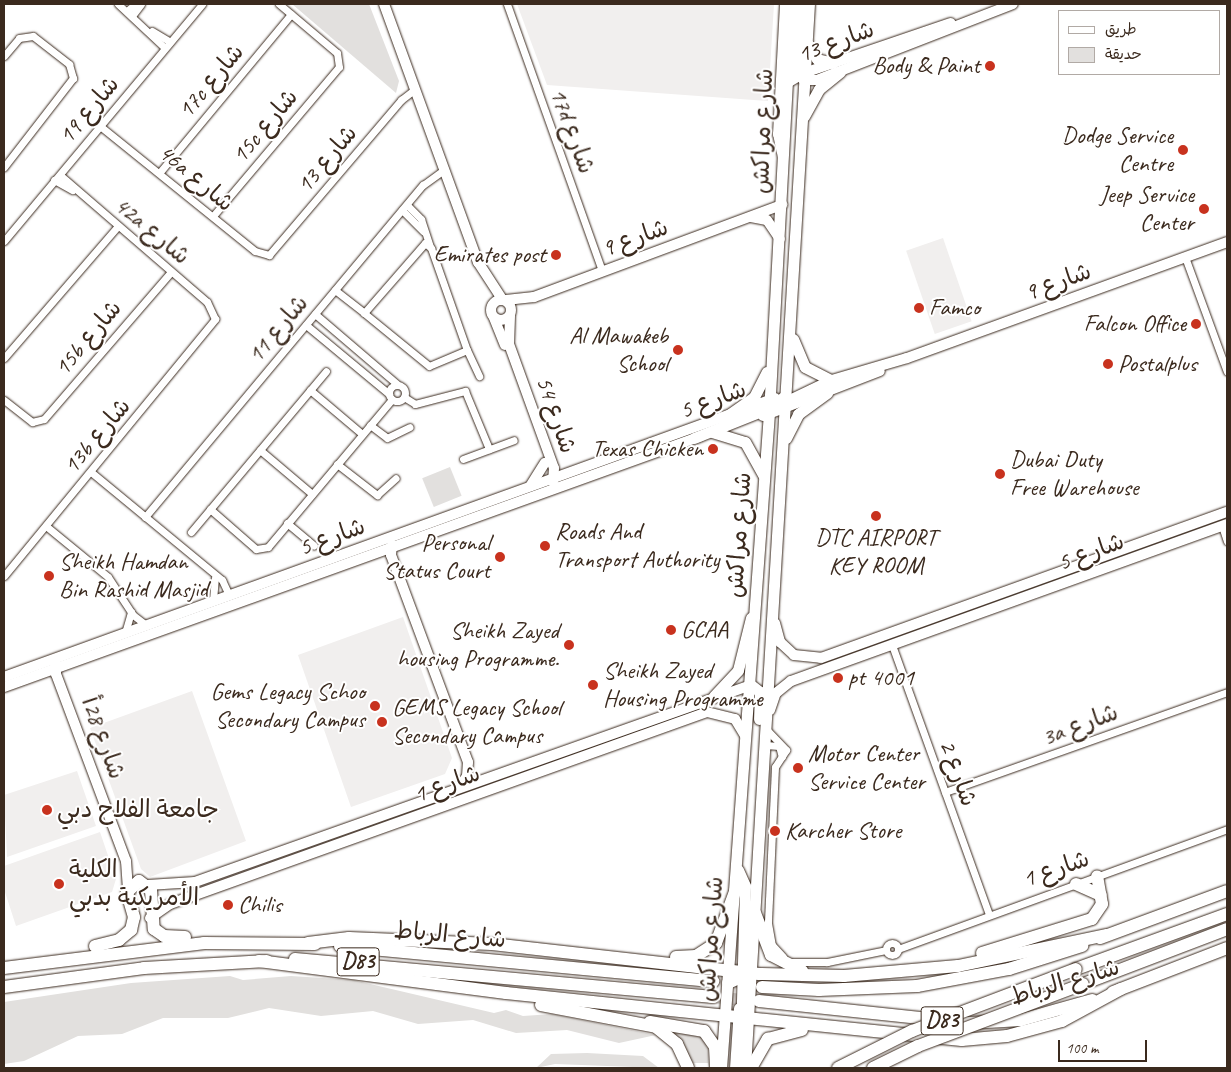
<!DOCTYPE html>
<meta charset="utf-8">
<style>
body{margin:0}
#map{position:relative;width:1231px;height:1072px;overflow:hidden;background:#fff;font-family:Caveat,"Playpen Sans Arabic",sans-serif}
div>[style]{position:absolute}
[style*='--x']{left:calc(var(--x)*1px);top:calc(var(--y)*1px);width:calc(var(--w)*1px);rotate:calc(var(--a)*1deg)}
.built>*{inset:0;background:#f1efee;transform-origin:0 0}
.green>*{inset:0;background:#e2e0de;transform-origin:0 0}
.highway-tunnel>*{height:12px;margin-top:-6px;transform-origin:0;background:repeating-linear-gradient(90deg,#d8d4d2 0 12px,transparent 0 18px)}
.roads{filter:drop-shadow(0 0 1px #3b2a1e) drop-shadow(0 0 1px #3b2a1e)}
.street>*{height:7px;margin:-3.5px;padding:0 3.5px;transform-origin:3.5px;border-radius:3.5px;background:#fff}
.street>.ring{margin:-3.5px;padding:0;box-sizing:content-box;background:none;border:7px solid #fff;border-radius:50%}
.secondary>*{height:10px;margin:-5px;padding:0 5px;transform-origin:5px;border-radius:5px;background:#fff}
.secondary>.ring{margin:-5px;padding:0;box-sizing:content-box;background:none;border:10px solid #fff;border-radius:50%}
.primary>*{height:11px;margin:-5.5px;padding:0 5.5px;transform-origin:5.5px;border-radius:5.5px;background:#fff}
.highway>*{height:12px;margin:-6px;padding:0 6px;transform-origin:6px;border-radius:6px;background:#fff}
.bridges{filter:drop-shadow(0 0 1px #3b2a1e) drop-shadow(0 0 1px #3b2a1e)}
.highway-bridge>*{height:12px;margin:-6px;padding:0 6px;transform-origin:6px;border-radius:6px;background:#fff}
.dots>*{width:14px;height:14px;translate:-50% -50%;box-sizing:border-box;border:2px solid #fff;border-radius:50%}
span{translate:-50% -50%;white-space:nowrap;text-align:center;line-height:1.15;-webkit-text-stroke:4px #fff;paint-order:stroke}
.shield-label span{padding:1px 4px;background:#fff;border:1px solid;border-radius:4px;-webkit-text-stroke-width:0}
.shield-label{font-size:22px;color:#3b2a1e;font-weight:700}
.street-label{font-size:24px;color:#3b2a1e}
.poi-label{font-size:24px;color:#3b2a1e}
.right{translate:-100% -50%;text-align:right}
.left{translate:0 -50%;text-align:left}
.frame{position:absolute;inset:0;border:5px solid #3b2a1e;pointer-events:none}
.legend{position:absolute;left:1058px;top:10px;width:162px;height:65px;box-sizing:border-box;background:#fff;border:1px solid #b1aaa5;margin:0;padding:6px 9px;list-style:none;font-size:15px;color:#3b2a1e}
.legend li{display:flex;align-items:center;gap:10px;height:25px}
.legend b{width:25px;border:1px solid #b1aaa5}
.scale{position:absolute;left:1058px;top:1040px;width:89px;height:22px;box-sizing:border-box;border:2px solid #3b2a1e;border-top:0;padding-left:6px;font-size:15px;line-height:18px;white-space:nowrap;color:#3b2a1e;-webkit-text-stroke:4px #fff;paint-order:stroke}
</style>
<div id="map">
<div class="built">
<div style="clip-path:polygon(517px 4px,774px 4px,768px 101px,547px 85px)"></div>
<div style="left:943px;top:238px;width:88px;height:39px;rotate:71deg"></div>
<div style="clip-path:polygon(403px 617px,452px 758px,445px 774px,351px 807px,298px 655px)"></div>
<div style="clip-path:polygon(192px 691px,246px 841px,150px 877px,141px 869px,90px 728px)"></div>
<div style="clip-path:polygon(77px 771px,96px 826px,7px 857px,4px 795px)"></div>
<div style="clip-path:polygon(100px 832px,116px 879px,112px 892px,16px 926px,4px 889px,4px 866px)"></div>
</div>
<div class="green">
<div style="clip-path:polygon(292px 4px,369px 4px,399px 81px,396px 93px)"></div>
<div style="left:450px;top:467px;width:31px;height:30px;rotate:68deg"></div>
<div style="clip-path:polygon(230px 976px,243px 980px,291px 976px,353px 980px,494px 1013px,506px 1010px,523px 1016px,552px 1014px,656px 1035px,619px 1043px,567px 1030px,516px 1033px,473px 1020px,418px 1024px,373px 1011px,321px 1016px,269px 1008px,228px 1018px,163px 1018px,122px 1034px,78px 1036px,24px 1061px,4px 1064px,4px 1002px,131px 983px)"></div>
<div style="clip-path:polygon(674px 1032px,702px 1037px,708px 1048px,709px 1068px,708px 1063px,693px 1063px)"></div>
<div style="clip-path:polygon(587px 1053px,643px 1056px,659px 1068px,555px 1064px,536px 1068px,551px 1054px)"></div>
</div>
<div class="highway-tunnel">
<div style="--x:713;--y:997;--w:40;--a:5.7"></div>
</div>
<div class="roads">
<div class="street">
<div style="--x:118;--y:4;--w:64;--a:43.1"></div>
<div style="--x:507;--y:4;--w:283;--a:70.4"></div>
<div style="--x:127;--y:11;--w:11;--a:-41"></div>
<div style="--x:132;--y:16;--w:15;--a:-53"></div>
<div style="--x:152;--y:31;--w:21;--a:31"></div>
<div style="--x:4;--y:56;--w:23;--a:-50"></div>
<div style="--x:19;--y:38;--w:14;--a:-8"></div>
<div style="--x:33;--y:36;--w:46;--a:37.9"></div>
<div style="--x:69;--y:64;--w:15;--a:74"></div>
<div style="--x:73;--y:78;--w:113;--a:127.8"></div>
<div style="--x:100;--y:126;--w:199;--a:38.9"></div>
<div style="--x:255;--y:251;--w:15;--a:16"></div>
<div style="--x:269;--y:255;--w:204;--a:-49.6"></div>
<div style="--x:401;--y:100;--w:18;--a:-38"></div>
<div style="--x:781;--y:157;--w:24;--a:-102"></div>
<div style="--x:776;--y:134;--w:130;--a:-86.9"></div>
<div style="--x:160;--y:172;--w:205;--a:-50.3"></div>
<div style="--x:54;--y:180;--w:21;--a:29"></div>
<div style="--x:407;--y:205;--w:20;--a:45"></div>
<div style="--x:421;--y:219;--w:28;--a:72"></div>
<div style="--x:402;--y:210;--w:30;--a:45"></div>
<div style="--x:213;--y:216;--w:195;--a:-49.8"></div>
<div style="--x:339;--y:67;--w:14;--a:-98"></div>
<div style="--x:337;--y:53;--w:76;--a:-139.8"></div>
<div style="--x:4;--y:241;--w:309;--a:-50.1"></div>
<div style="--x:425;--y:243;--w:8;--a:40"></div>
<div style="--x:431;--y:248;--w:108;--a:70.6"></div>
<div style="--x:467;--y:350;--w:41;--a:157.2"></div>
<div style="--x:429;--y:366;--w:84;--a:-140.8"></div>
<div style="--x:364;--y:313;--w:93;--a:-48.9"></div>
<div style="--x:1185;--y:257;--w:122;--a:69.9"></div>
<div style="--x:335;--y:290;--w:37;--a:38"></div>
<div style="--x:315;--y:314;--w:108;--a:40.5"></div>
<div style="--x:306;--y:325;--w:108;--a:39.7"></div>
<div style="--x:467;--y:350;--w:29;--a:65"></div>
<div style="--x:4;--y:358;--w:173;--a:-49.2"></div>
<div class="ring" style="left:389px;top:385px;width:9px;height:9px"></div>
<div style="--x:310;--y:390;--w:68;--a:40.2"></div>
<div style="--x:404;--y:397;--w:13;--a:32"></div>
<div style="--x:415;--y:404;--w:52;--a:-14.6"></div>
<div style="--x:465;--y:391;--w:63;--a:67.5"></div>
<div style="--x:4;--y:400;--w:36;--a:38"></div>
<div style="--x:32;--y:422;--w:12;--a:-14"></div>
<div style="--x:44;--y:419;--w:194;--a:-49.2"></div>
<div style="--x:370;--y:425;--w:21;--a:37"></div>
<div style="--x:387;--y:438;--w:25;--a:-26"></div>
<div style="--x:260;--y:450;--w:68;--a:40.2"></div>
<div style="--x:463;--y:459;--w:54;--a:-20.4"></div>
<div style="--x:337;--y:464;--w:51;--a:37.8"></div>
<div style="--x:377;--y:495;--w:25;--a:-42"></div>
<div style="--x:91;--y:472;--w:170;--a:39.5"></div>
<div style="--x:222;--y:580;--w:17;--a:65"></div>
<div style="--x:210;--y:509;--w:61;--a:41"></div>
<div style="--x:256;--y:549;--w:12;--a:-9"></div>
<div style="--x:268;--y:547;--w:193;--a:-50"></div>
<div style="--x:145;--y:517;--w:433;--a:-50.1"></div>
<div style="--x:423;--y:185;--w:27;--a:-36"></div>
<div style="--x:287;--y:523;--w:35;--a:40"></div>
<div style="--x:46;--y:526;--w:80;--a:39.4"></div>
<div style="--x:108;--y:577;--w:45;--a:56.7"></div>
<div style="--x:133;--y:615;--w:16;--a:38"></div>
<div style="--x:1222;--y:526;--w:16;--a:72"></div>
<div style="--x:191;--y:532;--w:210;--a:-50"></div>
<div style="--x:4;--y:576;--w:333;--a:-50.6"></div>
<div style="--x:215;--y:319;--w:19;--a:-115"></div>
<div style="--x:207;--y:302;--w:194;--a:-139.2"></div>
<div style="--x:213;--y:600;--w:22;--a:-85"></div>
<div style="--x:125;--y:633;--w:22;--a:-74"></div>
<div style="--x:892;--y:645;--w:286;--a:70.2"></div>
<div style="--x:766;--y:729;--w:29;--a:46"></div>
<div style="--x:786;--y:750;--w:20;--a:123"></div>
<div style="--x:775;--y:767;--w:156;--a:92.6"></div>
<div style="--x:768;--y:923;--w:22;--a:80"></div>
<div style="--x:772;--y:945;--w:16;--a:47"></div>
<div style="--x:765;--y:745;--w:14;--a:4"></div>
<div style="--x:779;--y:746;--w:11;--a:75"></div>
<div style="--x:945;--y:792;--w:299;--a:-19.5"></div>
<div class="ring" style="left:886px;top:943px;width:5px;height:5px"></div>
<div style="--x:898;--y:949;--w:350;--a:-20"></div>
<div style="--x:792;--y:962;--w:35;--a:0"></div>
<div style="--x:827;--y:962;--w:60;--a:-11.5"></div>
</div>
<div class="secondary">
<div style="--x:384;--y:4;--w:275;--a:70"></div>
<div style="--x:478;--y:262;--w:44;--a:57"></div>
<div style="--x:804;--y:80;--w:13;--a:0"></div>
<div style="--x:817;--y:80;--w:210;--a:-21.2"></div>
<div style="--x:784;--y:85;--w:23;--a:-31"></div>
<div style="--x:804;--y:73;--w:155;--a:-18.8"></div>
<div style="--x:751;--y:217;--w:16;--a:11"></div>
<div style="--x:767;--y:220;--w:23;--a:56"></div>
<div class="ring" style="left:491px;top:300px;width:10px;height:10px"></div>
<div style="--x:506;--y:300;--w:28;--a:-6"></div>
<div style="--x:534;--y:297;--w:265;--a:-20.4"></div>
<div style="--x:510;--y:316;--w:28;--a:92"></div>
<div style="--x:509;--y:344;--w:132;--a:70.1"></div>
<div style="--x:554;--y:468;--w:14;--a:94"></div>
<div style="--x:494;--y:318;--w:29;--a:68"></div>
<div style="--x:825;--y:382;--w:85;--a:-16.3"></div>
<div style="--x:907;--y:358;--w:340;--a:-19.9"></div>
<div style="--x:763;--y:416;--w:125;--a:-21"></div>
<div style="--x:531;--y:485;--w:26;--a:-58"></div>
<div style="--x:392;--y:545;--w:10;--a:96"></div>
<div style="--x:391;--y:555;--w:221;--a:69.6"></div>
<div style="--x:468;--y:762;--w:14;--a:94"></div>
<div style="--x:467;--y:776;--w:14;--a:124"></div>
<div style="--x:775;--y:623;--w:20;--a:75"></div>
<div style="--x:780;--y:642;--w:19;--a:43"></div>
<div style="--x:794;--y:655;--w:27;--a:6"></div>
<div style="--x:821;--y:658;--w:431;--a:-19.8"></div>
<div style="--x:56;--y:664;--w:10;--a:90"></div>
<div style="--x:56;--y:674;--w:200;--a:69.5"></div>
<div style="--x:126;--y:861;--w:27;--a:86"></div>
<div style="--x:4;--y:677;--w:820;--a:-19.89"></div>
<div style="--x:4;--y:687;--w:741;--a:-19.8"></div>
<div style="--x:770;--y:710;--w:18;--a:-71"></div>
<div style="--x:776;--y:693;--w:19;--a:-39"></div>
<div style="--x:791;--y:681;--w:463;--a:-19.8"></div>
<div style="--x:148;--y:885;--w:47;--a:-3.7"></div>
<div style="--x:195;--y:882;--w:590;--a:-19.51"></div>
<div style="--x:150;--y:918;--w:24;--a:-35"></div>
<div style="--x:170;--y:904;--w:570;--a:-19.67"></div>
<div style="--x:707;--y:712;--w:29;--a:14"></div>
<div style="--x:735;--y:719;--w:21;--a:59"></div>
</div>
<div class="primary">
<div style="--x:800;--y:4;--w:65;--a:93.5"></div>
<div style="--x:796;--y:69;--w:14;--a:54"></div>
<div style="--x:807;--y:43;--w:19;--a:58"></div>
<div style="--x:817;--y:59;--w:16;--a:14"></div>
<div style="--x:804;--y:116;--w:31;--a:-61"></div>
<div style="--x:819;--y:89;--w:27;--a:-39"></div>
<div style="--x:793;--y:339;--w:30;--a:67"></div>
<div style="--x:805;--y:367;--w:29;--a:27"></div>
<div style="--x:781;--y:404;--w:55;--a:-25.6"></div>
<div style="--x:727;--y:416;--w:33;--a:-35"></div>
<div style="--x:754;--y:397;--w:28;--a:-63"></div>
<div style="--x:712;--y:432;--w:34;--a:17"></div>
<div style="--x:745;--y:442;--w:38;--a:61"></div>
<div style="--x:694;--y:438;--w:81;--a:-21.8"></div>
<div style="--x:769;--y:408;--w:21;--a:-37"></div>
<div style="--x:786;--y:438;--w:27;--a:-63"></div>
<div style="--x:798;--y:414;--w:36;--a:-36"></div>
<div style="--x:751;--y:685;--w:11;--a:38"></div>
<div style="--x:760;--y:692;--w:27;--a:92"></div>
<div style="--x:714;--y:696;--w:35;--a:-47"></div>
<div style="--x:738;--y:670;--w:54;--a:-76"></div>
<div style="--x:738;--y:870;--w:17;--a:66"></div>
<div style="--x:745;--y:886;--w:117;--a:91.5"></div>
<div style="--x:742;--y:1003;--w:17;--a:65"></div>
<div style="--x:721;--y:1068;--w:657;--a:-85.81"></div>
<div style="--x:769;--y:413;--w:410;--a:-86.9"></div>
<div style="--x:735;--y:1068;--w:60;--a:-86.2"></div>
<div style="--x:745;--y:1068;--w:1066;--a:-86.56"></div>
</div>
<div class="highway">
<div style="--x:1076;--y:884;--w:27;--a:24"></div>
<div style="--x:755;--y:913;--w:45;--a:69.1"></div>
<div style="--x:771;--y:955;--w:35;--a:27"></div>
<div style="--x:1100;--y:938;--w:135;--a:-20.3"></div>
<div style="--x:308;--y:943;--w:41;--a:-7"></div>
<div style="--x:349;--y:938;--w:143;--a:2.4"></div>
<div style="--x:492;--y:944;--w:269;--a:6.4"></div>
<div style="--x:759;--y:974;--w:85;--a:1.3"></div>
<div style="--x:844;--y:976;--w:114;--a:-5"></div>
<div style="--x:958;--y:966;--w:151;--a:-11.8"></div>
<div style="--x:95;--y:946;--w:25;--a:-14"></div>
<div style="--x:119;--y:940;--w:16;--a:-40"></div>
<div style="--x:131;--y:930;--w:13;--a:-77"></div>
<div style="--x:134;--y:917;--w:26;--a:-106"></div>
<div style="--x:127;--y:892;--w:16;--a:-43"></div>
<div style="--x:139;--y:881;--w:15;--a:37"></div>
<div style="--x:151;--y:890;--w:39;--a:86"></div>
<div style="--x:154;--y:929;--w:12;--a:35"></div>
<div style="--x:164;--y:936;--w:21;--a:3"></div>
<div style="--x:340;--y:946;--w:375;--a:5.4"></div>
<div style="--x:982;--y:953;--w:115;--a:-17.2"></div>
<div style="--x:1092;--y:919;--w:18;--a:-56"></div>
<div style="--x:1102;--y:904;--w:28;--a:-100"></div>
<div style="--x:676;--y:957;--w:20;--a:-3"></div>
<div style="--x:696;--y:956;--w:24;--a:-33"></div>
<div style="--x:716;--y:943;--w:58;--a:-69.7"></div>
<div style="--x:295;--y:959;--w:420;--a:5.2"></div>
<div style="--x:259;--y:961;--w:249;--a:7.4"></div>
<div style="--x:506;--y:993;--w:458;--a:5.9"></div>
<div style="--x:962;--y:1040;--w:45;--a:-5.1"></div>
<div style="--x:1007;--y:1036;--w:57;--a:-15.3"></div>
<div style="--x:1062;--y:1021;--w:67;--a:-28.5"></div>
<div style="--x:4;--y:968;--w:202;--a:-7.1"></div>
<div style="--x:204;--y:943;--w:111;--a:0.5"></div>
<div style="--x:1076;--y:969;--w:161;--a:-20"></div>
<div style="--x:728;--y:983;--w:23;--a:-25"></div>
<div style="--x:1083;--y:984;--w:154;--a:-20.9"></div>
<div style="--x:4;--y:987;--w:141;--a:-7.7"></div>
<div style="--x:144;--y:968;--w:123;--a:-3.3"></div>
<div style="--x:762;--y:987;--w:57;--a:3"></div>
<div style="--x:819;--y:990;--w:98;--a:-2.3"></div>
<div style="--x:917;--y:986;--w:94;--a:-10.5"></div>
<div style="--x:1009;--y:969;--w:77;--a:-17.5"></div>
<div style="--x:1113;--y:992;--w:122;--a:-21.1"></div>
<div style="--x:759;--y:1001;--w:212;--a:6"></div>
<div style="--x:970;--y:1023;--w:51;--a:-3.4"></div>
<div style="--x:1021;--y:1020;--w:74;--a:-15.7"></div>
<div style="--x:541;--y:1005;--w:117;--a:10.8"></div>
<div style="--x:656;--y:1027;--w:27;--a:39"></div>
<div style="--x:677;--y:1044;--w:26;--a:65"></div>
<div style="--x:650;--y:1022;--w:55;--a:9.5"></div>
<div style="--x:704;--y:1031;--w:19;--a:55"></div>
<div style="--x:715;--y:1047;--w:21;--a:87"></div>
<div style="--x:751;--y:1068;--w:34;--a:-60"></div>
<div style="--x:768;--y:1039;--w:35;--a:-15"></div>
</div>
</div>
<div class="bridges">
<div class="highway-bridge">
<div style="--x:838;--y:1068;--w:83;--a:-26.6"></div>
<div style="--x:912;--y:1031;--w:175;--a:-20.7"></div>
<div style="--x:873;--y:1068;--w:50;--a:-26.1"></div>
<div style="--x:918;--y:1046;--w:176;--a:-20.6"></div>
</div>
</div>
<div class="dots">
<div style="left:990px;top:66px;background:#c8321e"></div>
<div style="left:1183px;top:150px;background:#c8321e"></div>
<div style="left:1204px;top:209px;background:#c8321e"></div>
<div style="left:556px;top:255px;background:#c8321e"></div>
<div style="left:919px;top:308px;background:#c8321e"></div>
<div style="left:1196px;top:324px;background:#c8321e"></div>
<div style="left:678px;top:350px;background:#c8321e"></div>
<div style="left:1108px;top:364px;background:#c8321e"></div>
<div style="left:713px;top:449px;background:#c8321e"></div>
<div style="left:1000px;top:474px;background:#c8321e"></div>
<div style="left:876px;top:516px;background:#c8321e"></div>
<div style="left:545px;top:546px;background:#c8321e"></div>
<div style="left:500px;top:557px;background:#c8321e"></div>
<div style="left:49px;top:576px;background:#c8321e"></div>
<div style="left:671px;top:630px;background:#c8321e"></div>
<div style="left:569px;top:645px;background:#c8321e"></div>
<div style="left:838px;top:678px;background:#c8321e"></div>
<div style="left:593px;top:685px;background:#c8321e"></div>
<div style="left:375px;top:706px;background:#c8321e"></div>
<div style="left:382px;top:722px;background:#c8321e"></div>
<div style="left:798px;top:768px;background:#c8321e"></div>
<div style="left:47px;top:810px;background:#c8321e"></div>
<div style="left:775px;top:831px;background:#c8321e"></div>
<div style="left:59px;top:884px;background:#c8321e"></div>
<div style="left:228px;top:905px;background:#c8321e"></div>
</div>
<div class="shield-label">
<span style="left:358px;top:962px">D83</span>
<span style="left:942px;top:1021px">D83</span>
</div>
<div class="street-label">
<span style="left:836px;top:42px;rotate:-20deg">شارع 13</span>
<span style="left:211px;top:81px;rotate:-50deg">17c شارع</span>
<span style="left:89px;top:110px;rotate:-50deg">شارع 19</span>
<span style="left:265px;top:126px;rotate:-50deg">15c شارع</span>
<span style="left:572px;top:131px;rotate:70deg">17d شارع</span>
<span style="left:763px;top:131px;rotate:-88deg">شارع مراكش</span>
<span style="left:327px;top:159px;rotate:-50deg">شارع 13</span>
<span style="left:196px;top:178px;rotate:40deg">46a شارع</span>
<span style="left:152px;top:231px;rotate:40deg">42a شارع</span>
<span style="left:635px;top:238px;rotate:-20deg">شارع 9</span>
<span style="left:1058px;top:282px;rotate:-20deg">شارع 9</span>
<span style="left:278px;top:329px;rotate:-50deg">شارع 11</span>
<span style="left:88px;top:338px;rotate:-50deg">15b شارع</span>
<span style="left:713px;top:400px;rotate:-20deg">شارع 5</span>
<span style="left:556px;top:415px;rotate:71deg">شارع 54</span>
<span style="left:97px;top:436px;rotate:-50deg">13b شارع</span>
<span style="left:739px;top:535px;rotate:-86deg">شارع مراكش</span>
<span style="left:332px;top:537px;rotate:-20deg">شارع 5</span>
<span style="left:1091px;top:552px;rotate:-20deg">شارع 5</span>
<span style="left:1080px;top:725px;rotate:-20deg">3a شارع</span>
<span style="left:103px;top:738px;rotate:70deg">شارع 28أ</span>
<span style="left:958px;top:773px;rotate:70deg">شارع 2</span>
<span style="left:447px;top:784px;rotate:-20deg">شارع 1</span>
<span style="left:1056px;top:869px;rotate:-19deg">شارع 1</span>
<span style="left:450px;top:935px;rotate:5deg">شارع الرباط</span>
<span style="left:711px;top:939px;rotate:-86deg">شارع مراكش</span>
<span style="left:1065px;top:982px;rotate:-16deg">شارع الرباط</span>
</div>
<div class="poi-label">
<span class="right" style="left:980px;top:66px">Body &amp; Paint</span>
<span class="right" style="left:1173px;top:150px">Dodge Service<br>Centre</span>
<span class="right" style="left:1194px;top:209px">Jeep Service<br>Center</span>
<span class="right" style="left:546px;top:255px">Emirates post</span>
<span class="left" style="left:929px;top:308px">Famco</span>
<span class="right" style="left:1186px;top:324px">Falcon Office</span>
<span class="right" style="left:668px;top:350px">Al Mawakeb<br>School</span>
<span class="left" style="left:1118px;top:364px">Postalplus</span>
<span class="right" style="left:703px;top:449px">Texas Chicken</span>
<span class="left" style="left:1010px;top:474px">Dubai Duty<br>Free Warehouse</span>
<span class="left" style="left:555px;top:546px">Roads And<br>Transport Authority</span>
<span style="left:876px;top:552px">DTC AIRPORT<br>KEY ROOM</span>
<span class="right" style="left:490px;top:557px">Personal<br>Status Court</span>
<span class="left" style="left:59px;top:576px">Sheikh Hamdan<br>Bin Rashid Masjid</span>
<span class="left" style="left:681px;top:630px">GCAA</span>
<span class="right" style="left:559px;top:645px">Sheikh Zayed<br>housing Programme.</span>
<span class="left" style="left:603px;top:685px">Sheikh Zayed<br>Housing Programme</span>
<span class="left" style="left:848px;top:678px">pt 4001</span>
<span class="right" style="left:365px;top:706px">Gems Legacy Schoo<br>Secondary Campus</span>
<span class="left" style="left:392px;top:722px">GEMS Legacy School<br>Secondary Campus</span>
<span class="left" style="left:808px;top:768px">Motor Center<br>Service Center</span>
<span class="left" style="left:57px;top:810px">جامعة الفلاح دبي</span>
<span class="left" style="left:785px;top:831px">Karcher Store</span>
<span class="left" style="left:69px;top:884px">الكلية<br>الأمريكية بدبي</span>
<span class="left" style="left:238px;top:905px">Chilis</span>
</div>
<div class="frame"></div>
<ul class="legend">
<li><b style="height:6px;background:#fff"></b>طريق</li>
<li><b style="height:14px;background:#e2e0de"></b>حديقة</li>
</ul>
<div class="scale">100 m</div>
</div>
